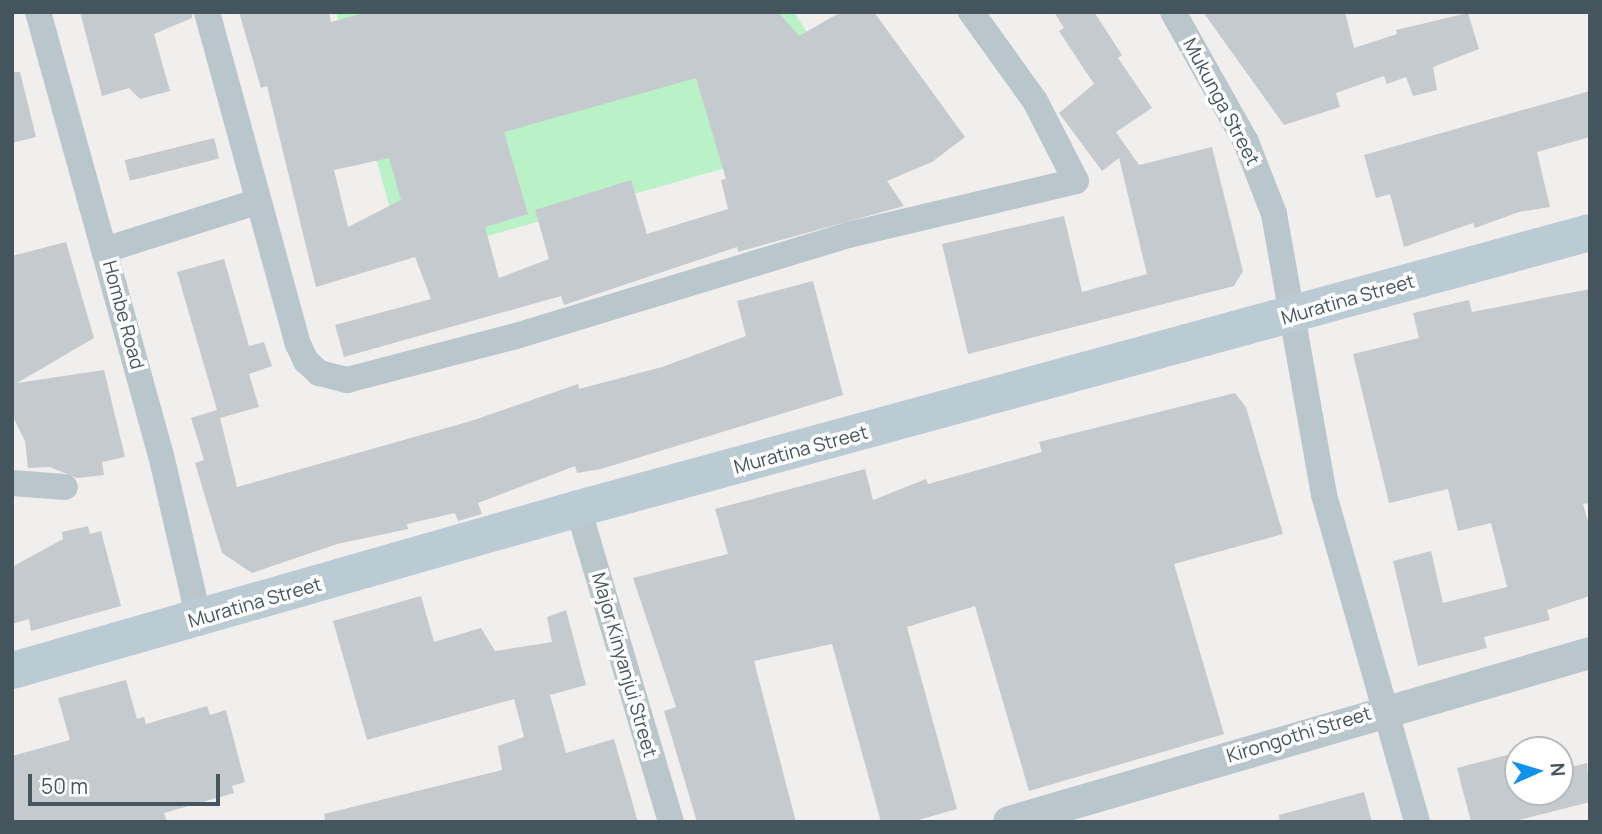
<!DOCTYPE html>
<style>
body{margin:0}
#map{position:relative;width:1602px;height:834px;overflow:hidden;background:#f1eeee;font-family:Manrope,sans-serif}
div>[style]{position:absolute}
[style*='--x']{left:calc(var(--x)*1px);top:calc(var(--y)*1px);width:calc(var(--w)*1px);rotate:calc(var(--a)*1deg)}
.green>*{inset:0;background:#b9f2c6}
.building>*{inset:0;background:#c5cace;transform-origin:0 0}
.minor>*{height:26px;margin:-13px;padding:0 13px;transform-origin:13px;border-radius:13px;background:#b9c6cc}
.tertiary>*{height:32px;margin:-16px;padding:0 16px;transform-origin:16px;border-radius:16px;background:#b9c6cc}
.secondary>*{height:37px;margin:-18.5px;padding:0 18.5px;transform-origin:18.5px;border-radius:18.5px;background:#bacbd4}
span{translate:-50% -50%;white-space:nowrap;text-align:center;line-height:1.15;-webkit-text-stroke:7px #fff;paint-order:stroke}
.street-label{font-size:19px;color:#45555d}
.frame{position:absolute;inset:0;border:14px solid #45555d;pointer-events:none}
.north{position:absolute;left:1504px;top:736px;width:70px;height:70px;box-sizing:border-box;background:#fff;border:2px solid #b5bbbe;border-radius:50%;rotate:86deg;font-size:19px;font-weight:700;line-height:28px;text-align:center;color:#45555d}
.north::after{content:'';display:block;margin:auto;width:24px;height:32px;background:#0e92eb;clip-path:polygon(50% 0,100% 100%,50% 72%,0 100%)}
.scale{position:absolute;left:28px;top:774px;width:192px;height:32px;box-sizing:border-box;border:4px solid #45555d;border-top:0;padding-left:9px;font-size:21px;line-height:24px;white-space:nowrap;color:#45555d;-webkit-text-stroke:5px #fff;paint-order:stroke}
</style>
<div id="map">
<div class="green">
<div style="clip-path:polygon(336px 12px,794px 12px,868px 127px,404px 260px)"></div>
</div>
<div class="building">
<div style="clip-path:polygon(80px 12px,192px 12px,192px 18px,154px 34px,170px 91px,140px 99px,129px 88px,102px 96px)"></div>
<div style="clip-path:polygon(evenodd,239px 12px,329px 12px,331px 22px,368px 12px,778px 12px,799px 36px,841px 12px,874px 12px,965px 137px,932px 162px,887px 181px,904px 206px,738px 252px,737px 247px,564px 305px,561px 296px,344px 357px,335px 325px,431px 299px,415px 257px,316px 287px,267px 86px,261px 88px,239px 12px,696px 78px,726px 179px,721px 180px,728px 209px,647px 234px,631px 180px,535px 210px,549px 259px,499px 278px,485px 227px,528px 214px,504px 132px,696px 78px,239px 12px,389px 158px,401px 200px,348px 227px,334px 170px,389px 158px)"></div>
<div style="clip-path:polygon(1054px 12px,1094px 12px,1122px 55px,1118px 58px,1152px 108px,1116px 132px,1139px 165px,1212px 147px,1243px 271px,1234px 286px,968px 354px,942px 244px,1064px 216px,1082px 292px,1147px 274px,1119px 158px,1102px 171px,1059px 113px,1094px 84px,1059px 31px,1064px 28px)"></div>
<div style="clip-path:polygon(1203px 12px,1345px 12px,1354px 48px,1397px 34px,1396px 30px,1468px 13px,1479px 49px,1433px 67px,1437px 90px,1413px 96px,1406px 77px,1387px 84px,1384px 76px,1336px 93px,1340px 107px,1284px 125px)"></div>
<div style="clip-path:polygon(12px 72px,20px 72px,36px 137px,12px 143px)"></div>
<div style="clip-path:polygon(1590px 91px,1590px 137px,1537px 152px,1550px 207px,1519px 212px,1475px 228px,1473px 223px,1404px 247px,1390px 194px,1376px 198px,1364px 155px)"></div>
<div style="left:214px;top:138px;width:21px;height:92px;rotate:76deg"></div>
<div style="clip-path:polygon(66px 242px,94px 338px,17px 383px,104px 370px,125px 457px,102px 462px,104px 475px,77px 478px,50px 467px,28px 468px,25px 441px,12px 415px,12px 256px)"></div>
<div style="clip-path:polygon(224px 259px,249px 346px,264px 342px,272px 366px,249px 374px,259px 407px,220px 418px,237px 487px,471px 421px,578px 384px,579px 389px,662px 367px,746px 336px,737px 301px,813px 281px,843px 395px,601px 469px,577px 473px,575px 466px,478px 503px,482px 514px,458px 521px,455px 513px,407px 524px,408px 529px,337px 544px,252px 573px,222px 553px,195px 463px,204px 460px,191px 418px,217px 410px,177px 272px)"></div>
<div style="clip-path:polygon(1590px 289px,1590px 503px,1583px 504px,1590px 529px,1590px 596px,1547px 610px,1550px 620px,1484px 637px,1487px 648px,1418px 666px,1393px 561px,1431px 551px,1443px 603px,1507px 587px,1491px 523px,1458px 531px,1448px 489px,1389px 503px,1353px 354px,1419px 338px,1413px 313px,1469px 300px,1472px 312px)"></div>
<div style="clip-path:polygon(1235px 393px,1246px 407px,1283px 534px,1174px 564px,1224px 734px,1029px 791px,975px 606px,907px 627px,957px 809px,911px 822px,881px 822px,832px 644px,754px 661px,796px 822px,697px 822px,664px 711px,676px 707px,633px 578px,728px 554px,715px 509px,865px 469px,873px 500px,926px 479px,928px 484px,1042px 452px,1039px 442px)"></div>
<div style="clip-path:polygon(88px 526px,90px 534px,101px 531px,121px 606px,31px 631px,29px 619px,12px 624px,12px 567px,63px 539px,62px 532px)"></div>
<div style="clip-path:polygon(421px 596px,434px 642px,481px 628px,495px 651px,552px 642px,547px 617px,566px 610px,586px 685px,550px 695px,566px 753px,614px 739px,638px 822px,325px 822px,324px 814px,502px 770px,498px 746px,524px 737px,514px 699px,367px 740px,333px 621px)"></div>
<div style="clip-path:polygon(126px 680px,137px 719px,144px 717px,146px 724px,207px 706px,210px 715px,226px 710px,245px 782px,232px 786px,234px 793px,164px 813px,167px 822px,12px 822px,12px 756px,70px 740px,58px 698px)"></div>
<div style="clip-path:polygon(1507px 755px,1516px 792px,1560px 792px,1560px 770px,1587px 763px,1590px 802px,1511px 822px,1471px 822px,1457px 768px)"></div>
<div style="clip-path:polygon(1364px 792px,1372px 822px,1280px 822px,1279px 815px)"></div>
</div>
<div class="minor">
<div style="--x:38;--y:12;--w:460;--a:74.5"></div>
<div style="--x:161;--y:455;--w:168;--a:77"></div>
<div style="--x:207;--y:12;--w:344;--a:74.7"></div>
<div style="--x:298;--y:344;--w:19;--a:65"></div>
<div style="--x:306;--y:361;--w:18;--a:43"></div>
<div style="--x:319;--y:373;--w:29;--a:14"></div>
<div style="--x:347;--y:380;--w:175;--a:-14.6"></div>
<div style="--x:516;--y:336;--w:347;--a:-16.9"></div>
<div style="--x:848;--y:235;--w:234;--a:-13.3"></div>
<div style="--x:1076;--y:181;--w:90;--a:-117.1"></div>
<div style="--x:1035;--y:101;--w:110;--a:-125.7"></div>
<div style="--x:1173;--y:12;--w:149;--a:60.7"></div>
<div style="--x:1246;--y:142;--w:77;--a:68.7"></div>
<div style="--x:1274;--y:214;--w:285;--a:79.9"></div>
<div style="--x:1324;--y:495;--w:340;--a:74.1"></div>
<div style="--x:105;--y:250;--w:158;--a:-17.6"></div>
<div style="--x:12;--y:483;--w:53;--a:4.3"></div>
<div style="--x:578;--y:508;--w:327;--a:73.5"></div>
</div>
<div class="tertiary">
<div style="--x:1009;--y:822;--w:605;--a:-16.22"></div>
</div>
<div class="secondary">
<div style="--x:12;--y:670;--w:589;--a:-15.97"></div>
<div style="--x:578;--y:508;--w:1049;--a:-15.26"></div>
</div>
<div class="street-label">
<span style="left:1221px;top:102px;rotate:62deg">Mukunga Street</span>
<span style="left:1348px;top:300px;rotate:-16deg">Muratina Street</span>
<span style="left:123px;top:315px;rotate:75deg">Hombe Road</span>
<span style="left:801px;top:450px;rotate:-15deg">Muratina Street</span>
<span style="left:255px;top:603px;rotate:-16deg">Muratina Street</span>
<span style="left:624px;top:665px;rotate:74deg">Major Kinyanjui Street</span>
<span style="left:1299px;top:735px;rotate:-17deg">Kirongothi Street</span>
</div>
<div class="frame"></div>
<div class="north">N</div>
<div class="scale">50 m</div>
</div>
